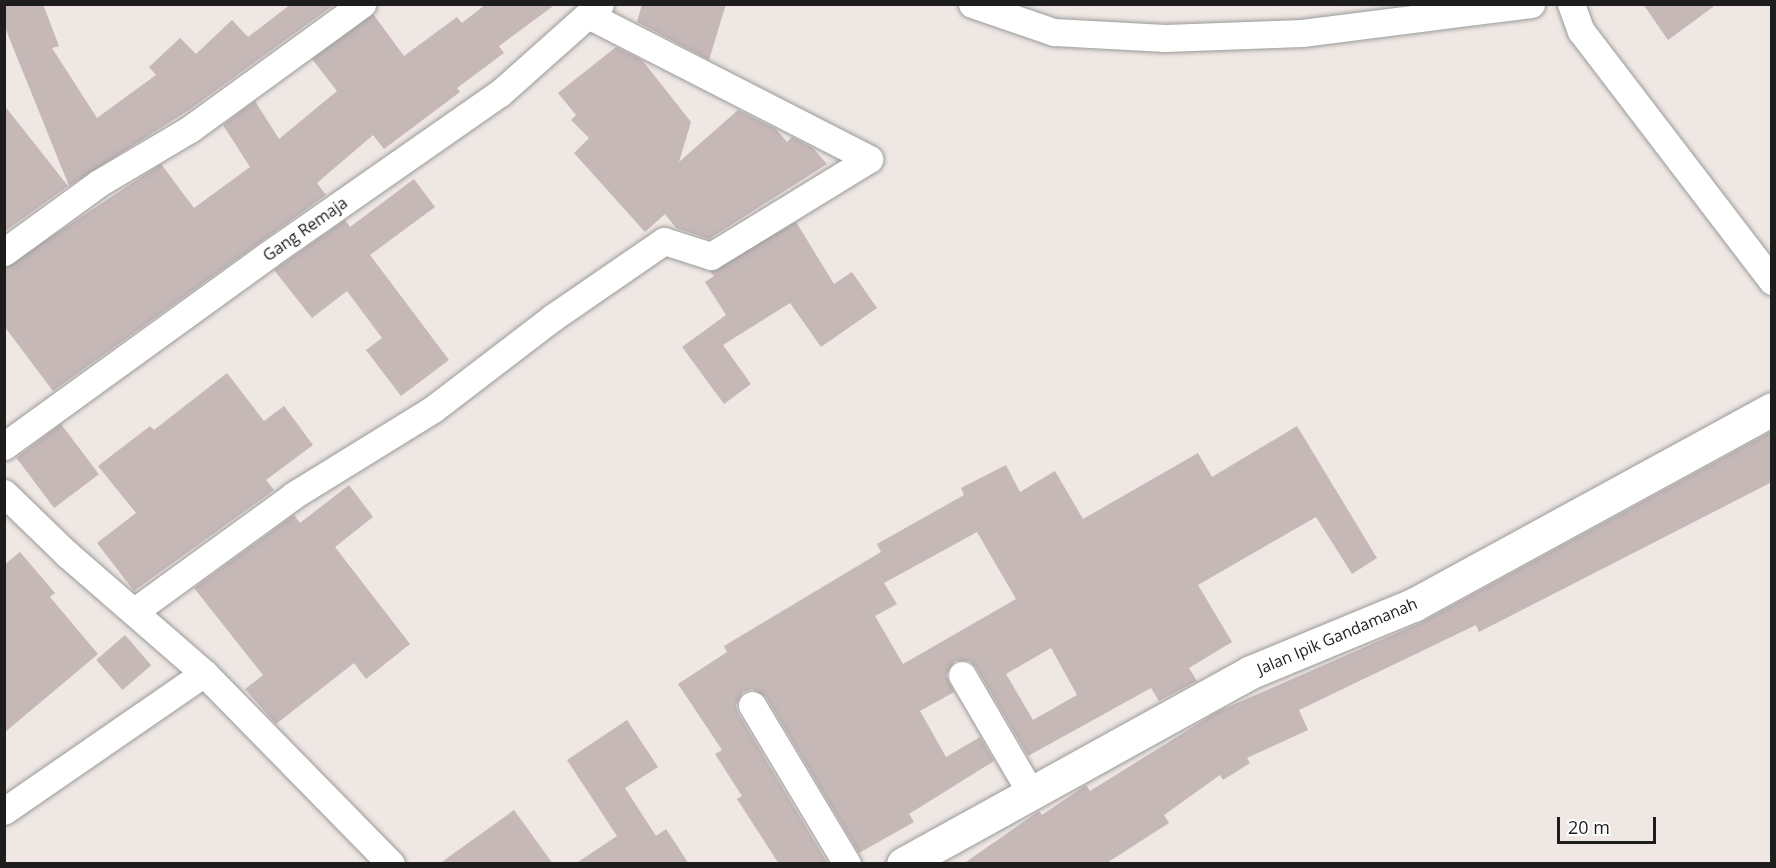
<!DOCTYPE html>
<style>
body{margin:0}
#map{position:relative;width:1776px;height:868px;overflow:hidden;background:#eee7e3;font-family:"Open Sans",sans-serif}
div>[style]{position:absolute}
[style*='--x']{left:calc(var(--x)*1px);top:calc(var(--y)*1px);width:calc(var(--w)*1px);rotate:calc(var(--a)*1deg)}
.building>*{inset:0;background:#c5b8b7;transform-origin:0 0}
.roads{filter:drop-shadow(0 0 2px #9a9a9a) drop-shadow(0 0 2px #9a9a9a)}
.minor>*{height:27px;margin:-13.5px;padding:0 13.5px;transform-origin:13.5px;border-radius:13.5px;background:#fff}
.tertiary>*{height:33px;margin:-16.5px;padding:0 16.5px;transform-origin:16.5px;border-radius:16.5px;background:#fff}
span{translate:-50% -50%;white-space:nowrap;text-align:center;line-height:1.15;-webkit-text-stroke:5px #fff;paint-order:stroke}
.street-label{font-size:16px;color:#1d1d1d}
.frame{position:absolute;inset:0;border:6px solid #1d1d1d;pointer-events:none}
.scale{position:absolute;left:1557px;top:817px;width:99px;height:27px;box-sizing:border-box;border:3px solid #1d1d1d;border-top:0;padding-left:8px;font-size:18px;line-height:21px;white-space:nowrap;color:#1d1d1d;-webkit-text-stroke:4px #fff;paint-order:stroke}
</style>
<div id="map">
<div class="building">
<div style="clip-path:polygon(4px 4px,43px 4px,59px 46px,52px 48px,97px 118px,156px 75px,149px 67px,180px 38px,196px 54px,232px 20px,248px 37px,291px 4px,335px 4px,189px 110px,69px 186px,4px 25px)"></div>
<div style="clip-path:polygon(486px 4px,556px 4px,499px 46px,504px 53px,457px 88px,460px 92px,384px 149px,373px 135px,317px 183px,326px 195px,53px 391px,4px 326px,4px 268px,161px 164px,194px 208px,250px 167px,223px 125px,255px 101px,279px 139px,337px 91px,312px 59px,373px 14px,404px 56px,457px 17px,462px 23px)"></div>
<div style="clip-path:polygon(642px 4px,726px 4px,709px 60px,637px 22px)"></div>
<div style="clip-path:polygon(1643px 4px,1717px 4px,1668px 40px)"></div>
<div style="clip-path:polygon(616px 47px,642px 60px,691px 122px,679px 162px,738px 110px,776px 129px,787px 142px,792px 137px,813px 148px,827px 164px,709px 239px,676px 228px,665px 214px,645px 232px,574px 153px,589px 138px,571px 120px,576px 115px,558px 93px)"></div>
<div style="clip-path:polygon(4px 105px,68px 186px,4px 232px)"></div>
<div style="clip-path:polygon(414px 179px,435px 207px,370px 255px,449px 360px,401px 396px,366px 350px,382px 338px,347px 291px,312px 318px,274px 270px,345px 220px,350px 227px)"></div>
<div style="clip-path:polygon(796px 222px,834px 284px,852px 272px,877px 308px,821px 347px,790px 303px,723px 345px,751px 384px,724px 404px,682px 347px,726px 315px,705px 282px,714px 276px,710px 271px)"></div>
<div style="clip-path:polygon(227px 373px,264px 421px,284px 406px,313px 445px,266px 480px,274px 490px,134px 591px,97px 543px,136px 513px,98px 466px,150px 426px,154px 430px)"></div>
<div style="left:61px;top:424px;width:63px;height:56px;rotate:53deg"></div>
<div style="clip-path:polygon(evenodd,1297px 426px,1377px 558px,1352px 574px,1316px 517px,1198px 585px,1232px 642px,1189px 668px,1197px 681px,1159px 701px,1151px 688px,1028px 756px,976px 667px,969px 661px,955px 661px,946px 675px,954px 692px,920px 711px,946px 757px,980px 737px,994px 761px,909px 814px,914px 822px,859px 853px,766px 697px,752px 689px,743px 692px,736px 705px,738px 713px,828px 864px,779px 864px,737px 799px,742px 796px,715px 754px,722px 750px,678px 684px,727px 652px,724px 646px,881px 552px,877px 544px,964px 495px,961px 488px,1006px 465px,1020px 492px,1055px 471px,1083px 519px,1198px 453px,1212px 477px,1297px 426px,977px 532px,1016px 599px,903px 664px,875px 616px,897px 604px,884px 583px,977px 532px,1297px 426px,1051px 648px,1077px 695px,1033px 720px,1006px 674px,1051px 648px)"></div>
<div style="clip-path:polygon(1772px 431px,1772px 482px,1479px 632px,1476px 625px,1299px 710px,1308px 730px,1247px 758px,1250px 763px,1223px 780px,1220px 775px,1164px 815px,1169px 823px,1105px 864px,963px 864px,1039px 811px,1042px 815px,1086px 785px,1090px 791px,1217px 712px,1422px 622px)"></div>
<div style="clip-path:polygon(349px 485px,373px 517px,335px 547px,410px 644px,366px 679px,354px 663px,276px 724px,245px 689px,263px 675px,194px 588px,294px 515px,300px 523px)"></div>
<div style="clip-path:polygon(20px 552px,55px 593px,50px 597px,98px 654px,4px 733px,4px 565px)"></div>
<div style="left:125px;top:635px;width:40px;height:38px;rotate:49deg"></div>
<div style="clip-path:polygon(627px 720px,658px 767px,625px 788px,656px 836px,666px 829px,689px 864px,575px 864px,617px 836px,567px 760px)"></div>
<div style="clip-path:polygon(514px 810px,553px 864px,439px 864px)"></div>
</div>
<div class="roads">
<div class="minor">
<div style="--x:972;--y:4;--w:87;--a:18.9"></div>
<div style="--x:1054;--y:32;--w:111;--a:3.1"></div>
<div style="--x:1165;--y:38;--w:137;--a:-2.1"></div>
<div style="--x:1302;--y:33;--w:231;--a:-7.2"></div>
<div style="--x:1571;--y:4;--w:29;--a:70"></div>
<div style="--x:1581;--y:31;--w:315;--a:52.6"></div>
<div style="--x:588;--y:15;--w:316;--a:27.1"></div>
<div style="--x:4;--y:252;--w:117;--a:-36"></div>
<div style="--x:99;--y:183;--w:106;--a:-30.7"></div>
<div style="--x:190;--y:129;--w:213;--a:-36"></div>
<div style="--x:4;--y:446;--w:327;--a:-35.9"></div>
<div style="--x:269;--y:254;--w:282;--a:-34.9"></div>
<div style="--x:500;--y:93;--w:134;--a:-41.7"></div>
<div style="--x:4;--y:493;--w:88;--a:44.1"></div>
<div style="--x:67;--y:554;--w:181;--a:41"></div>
<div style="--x:204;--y:673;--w:267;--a:45.6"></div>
<div style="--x:136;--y:610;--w:195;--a:-36"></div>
<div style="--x:294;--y:495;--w:163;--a:-31.7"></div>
<div style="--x:433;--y:409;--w:150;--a:-37.4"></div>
<div style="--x:552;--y:318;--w:136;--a:-34.5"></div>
<div style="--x:664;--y:241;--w:49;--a:17.7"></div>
<div style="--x:711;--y:256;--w:185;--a:-31.5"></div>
<div style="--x:962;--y:675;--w:137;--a:59.7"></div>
<div style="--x:752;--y:705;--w:185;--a:59.1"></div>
<div style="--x:4;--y:811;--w:243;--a:-34.6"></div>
</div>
<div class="tertiary">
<div style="--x:903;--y:864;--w:397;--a:-28.9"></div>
<div style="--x:1251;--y:672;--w:175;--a:-22.5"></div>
<div style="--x:1413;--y:605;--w:409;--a:-28.6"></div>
</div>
</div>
<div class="street-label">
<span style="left:305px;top:229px;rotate:-35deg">Gang Remaja</span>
<span style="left:1337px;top:636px;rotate:-23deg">Jalan Ipik Gandamanah</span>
</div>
<div class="frame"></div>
<div class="scale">20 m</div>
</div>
